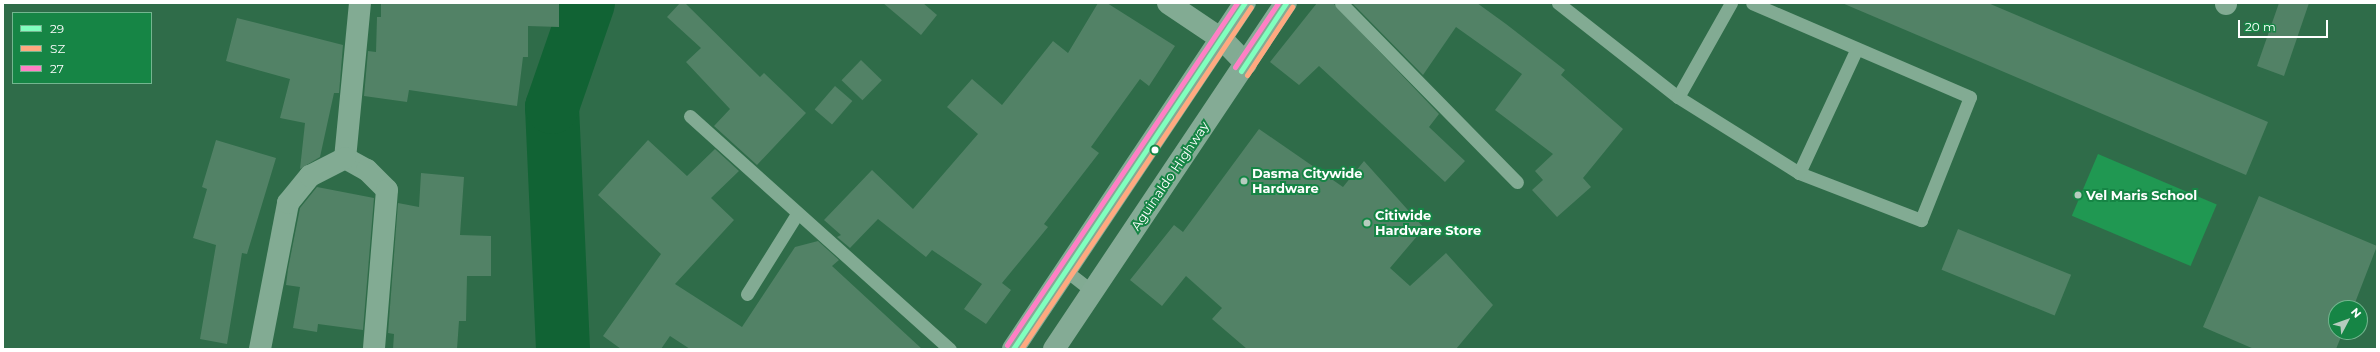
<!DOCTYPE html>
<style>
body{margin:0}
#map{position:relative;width:2380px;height:352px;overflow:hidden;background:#2f6c49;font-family:Montserrat,sans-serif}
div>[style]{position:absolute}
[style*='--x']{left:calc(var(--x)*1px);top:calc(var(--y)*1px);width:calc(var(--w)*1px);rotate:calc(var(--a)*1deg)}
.green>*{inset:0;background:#209852;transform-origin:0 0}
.river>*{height:54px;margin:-27px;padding:0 27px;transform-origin:27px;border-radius:27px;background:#116334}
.building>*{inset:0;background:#528266;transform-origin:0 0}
.lane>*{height:13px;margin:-6.5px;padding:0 6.5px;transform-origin:6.5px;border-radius:6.5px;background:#82ab93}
.street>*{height:22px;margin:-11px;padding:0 11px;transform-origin:11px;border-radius:11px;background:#82ab93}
.highway>*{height:22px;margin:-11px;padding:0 11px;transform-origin:11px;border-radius:11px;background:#84ab95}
.bus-1>*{height:5px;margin:-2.5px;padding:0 2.5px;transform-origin:2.5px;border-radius:2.5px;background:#80ffbe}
.bus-2>*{height:5px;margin:-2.5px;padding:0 2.5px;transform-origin:2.5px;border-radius:2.5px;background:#ffa980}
.bus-3>*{height:5px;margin:-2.5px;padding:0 2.5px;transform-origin:2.5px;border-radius:2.5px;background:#ff80c5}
.dots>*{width:11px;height:11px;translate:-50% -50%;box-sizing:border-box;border:2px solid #168545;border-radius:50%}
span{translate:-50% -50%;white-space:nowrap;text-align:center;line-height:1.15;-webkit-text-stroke:4px #168545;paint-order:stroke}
.poi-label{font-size:13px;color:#fff;font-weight:700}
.left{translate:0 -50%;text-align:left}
.street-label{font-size:13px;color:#fff}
.frame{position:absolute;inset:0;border:4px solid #fff;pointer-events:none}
.legend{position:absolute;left:12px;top:12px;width:140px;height:72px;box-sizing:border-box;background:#168545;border:1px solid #73b68f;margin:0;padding:5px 7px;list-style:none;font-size:12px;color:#fff}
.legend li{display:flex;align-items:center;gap:8px;height:20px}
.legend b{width:20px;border:1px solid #73b68f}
.north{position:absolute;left:2328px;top:300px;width:40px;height:40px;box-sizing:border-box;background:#168545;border:1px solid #73b68f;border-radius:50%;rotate:49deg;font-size:11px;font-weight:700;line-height:16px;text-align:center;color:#fff}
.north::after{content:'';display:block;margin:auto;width:14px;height:18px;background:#b6ccbf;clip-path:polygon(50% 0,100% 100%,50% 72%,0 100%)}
.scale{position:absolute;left:2238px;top:20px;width:90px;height:18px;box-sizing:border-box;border:2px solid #fff;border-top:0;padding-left:5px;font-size:12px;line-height:14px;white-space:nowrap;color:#fff;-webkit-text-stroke:3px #168545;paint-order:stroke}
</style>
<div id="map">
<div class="green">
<div style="left:2098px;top:154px;width:129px;height:67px;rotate:23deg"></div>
</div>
<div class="river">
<div style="--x:563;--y:349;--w:242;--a:-92.6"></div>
<div style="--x:552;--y:107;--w:110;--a:-70.9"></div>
</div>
<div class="building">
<div style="clip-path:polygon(381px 3px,559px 3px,559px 27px,528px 26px,528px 57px,523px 57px,517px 106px,409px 90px,407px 102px,364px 96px,368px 51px,376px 52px,377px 17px,381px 17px)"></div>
<div style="clip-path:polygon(680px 3px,685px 3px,760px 77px,764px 73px,806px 113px,757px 165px,714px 126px,730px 109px,686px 62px,701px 48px,667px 17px)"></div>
<div style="clip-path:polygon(883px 3px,923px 3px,937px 15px,921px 35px)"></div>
<div style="clip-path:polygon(1098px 3px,1107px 3px,1175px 46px,1149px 86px,1140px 79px,1091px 147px,1099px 153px,1044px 224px,1048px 227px,1002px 283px,1011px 290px,986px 324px,964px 309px,982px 284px,932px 250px,926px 257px,878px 219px,850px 248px,837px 237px,841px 235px,824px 220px,872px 170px,913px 209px,978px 134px,947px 107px,972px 79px,1002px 105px,1053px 41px,1068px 53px)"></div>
<div style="clip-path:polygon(1317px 3px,1333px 3px,1439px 114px,1429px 127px,1465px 161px,1445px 182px,1319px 66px,1299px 85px,1270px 62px)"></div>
<div style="clip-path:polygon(1352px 3px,1477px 3px,1506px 24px,1565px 70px,1561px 75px,1623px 129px,1583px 178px,1591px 187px,1557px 217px,1532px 190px,1543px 180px,1535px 171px,1553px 154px,1495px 110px,1522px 74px,1456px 27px,1423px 75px)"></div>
<div style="clip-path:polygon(1842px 3px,1988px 3px,2268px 122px,2246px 175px)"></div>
<div style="clip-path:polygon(2279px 3px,2309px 3px,2284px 76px,2257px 66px)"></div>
<div style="clip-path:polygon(237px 18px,343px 45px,339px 93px,334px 93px,320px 157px,300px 169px,305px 123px,280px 118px,290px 79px,226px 61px)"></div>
<div style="left:861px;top:60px;width:29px;height:28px;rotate:44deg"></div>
<div style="left:835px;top:86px;width:23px;height:31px;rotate:41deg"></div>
<div style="clip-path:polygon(1259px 129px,1343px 187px,1364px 161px,1424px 228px,1390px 268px,1410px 286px,1446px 253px,1493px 305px,1456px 349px,1247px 349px,1212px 319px,1222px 308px,1186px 276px,1162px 306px,1130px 280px,1174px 225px,1183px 232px)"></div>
<div style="clip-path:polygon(216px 140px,276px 158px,247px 254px,242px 253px,227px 344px,200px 339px,216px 245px,193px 238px,207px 189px,202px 187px)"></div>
<div style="clip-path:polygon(648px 140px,687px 176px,715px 149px,739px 171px,711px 198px,734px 220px,675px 284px,742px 327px,795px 247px,818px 241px,839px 260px,832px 266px,922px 349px,690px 349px,670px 336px,661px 349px,621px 349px,603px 336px,661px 254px,598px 195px)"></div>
<div style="clip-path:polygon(421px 173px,464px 177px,460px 235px,491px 236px,491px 276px,467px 276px,466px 321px,459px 321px,457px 349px,393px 349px,394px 334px,388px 333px,398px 203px,419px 207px)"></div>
<div style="clip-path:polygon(317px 187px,374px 198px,363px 330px,318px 324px,317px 332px,293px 328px,300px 287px,286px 285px,288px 269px,300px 208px)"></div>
<div style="clip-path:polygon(2259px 196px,2377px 246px,2353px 308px,2336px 308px,2336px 332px,2343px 332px,2336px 349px,2254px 349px,2203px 327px)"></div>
<div style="left:1958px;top:229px;width:122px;height:44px;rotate:22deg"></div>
</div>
<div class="lane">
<div style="--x:1341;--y:3;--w:251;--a:45.5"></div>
<div style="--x:1558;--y:3;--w:152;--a:38.1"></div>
<div style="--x:1678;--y:97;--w:143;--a:32.1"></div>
<div style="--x:1799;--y:173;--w:131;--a:21.1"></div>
<div style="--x:1921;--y:220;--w:132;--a:-68.3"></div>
<div style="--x:1970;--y:97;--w:237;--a:-156.7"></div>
<div style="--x:1678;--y:97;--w:108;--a:-60.6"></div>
<div style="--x:690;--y:116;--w:349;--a:41.9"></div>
<div style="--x:1799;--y:173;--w:136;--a:-65.1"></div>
<div style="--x:1065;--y:270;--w:36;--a:38"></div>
<div style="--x:747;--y:294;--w:94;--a:-58"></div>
</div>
<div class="street">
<div style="--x:360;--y:3;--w:156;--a:95.5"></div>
<div style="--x:345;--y:158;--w:25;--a:29"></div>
<div style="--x:367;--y:170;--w:28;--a:45"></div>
<div style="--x:387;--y:190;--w:160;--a:94.7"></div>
<div style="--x:1168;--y:3;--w:66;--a:33.9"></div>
<div style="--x:1223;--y:40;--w:33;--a:46"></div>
<div style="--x:2226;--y:4;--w:1;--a:-90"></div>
<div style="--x:260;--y:349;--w:149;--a:-79.1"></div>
<div style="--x:288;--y:203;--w:35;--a:-51"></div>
<div style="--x:310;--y:176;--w:39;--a:-27"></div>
</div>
<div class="highway">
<div style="--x:1013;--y:349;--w:417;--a:-56.2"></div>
<div style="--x:1054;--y:349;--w:417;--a:-56.2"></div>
</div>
<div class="bus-1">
<div style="--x:1241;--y:71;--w:82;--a:-56.5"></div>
<div style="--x:1013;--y:349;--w:417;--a:-56.2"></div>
</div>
<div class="bus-2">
<div style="--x:1247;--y:75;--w:82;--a:-56.5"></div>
<div style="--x:1021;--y:349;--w:412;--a:-56.1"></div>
</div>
<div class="bus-3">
<div style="--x:1235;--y:67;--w:77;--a:-56.1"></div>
<div style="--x:1007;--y:345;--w:412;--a:-56.1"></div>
</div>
<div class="dots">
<div style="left:1155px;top:150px;background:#fff"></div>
<div style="left:1244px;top:181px;background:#b6ccbf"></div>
<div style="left:2078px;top:195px;background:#b6ccbf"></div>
<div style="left:1367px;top:223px;background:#b6ccbf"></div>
</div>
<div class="poi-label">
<span class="left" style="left:1252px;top:181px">Dasma Citywide<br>Hardware</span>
<span class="left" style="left:2086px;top:195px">Vel Maris School</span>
<span class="left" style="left:1375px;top:223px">Citiwide<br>Hardware Store</span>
</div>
<div class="street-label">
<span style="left:1170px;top:176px;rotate:-56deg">Aguinaldo Highway</span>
</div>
<div class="frame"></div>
<ul class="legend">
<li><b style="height:5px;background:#80ffbe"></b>29</li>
<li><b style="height:5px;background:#ffa980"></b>SZ</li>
<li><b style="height:5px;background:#ff80c5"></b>27</li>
</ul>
<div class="north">N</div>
<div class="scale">20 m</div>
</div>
